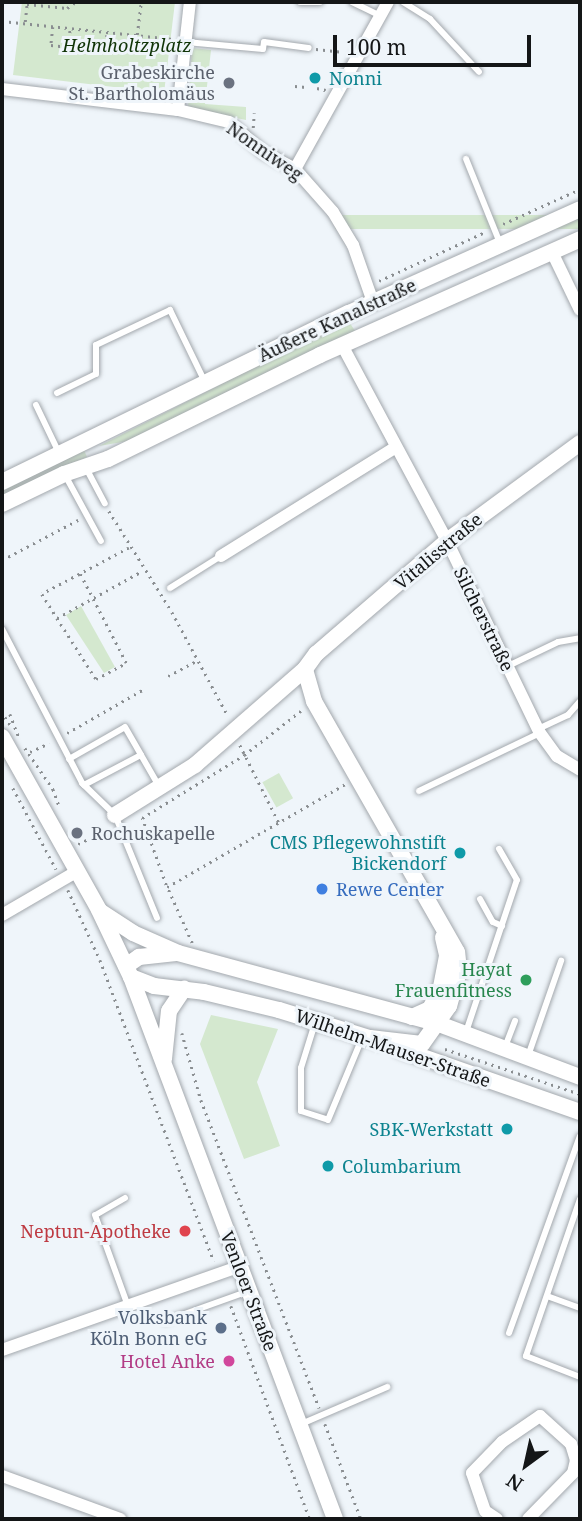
<!DOCTYPE html>
<meta charset="utf-8">
<style>
body{margin:0}
#map{position:relative;width:582px;height:1521px;overflow:hidden;background:#eff5fa;font-family:"Noto Serif",serif}
div>[style]{position:absolute}
[style*='--x']{left:calc(var(--x)*1px);top:calc(var(--y)*1px);width:calc(var(--w)*1px);rotate:calc(var(--a)*1deg)}
.green>*{inset:0;background:#d4e8cf;transform-origin:0 0}
.path>*{height:2.5px;margin-top:-1.25px;transform-origin:0;background:repeating-linear-gradient(90deg,#8a8e91 0 2px,transparent 0 7px)}
.roads{filter:drop-shadow(0 0 2px #a3a8ad) drop-shadow(0 0 2px #a3a8ad)}
.lane>*{height:6px;margin:-3px;padding:0 3px;transform-origin:3px;border-radius:3px;background:#fff}
.street>*{height:12px;margin:-6px;padding:0 6px;transform-origin:6px;border-radius:6px;background:#fff}
.secondary>*{height:16px;margin:-8px;padding:0 8px;transform-origin:8px;border-radius:8px;background:#fff}
.dots>*{width:19px;height:19px;translate:-50% -50%;box-sizing:border-box;border:4px solid #eff5fa;border-radius:50%}
span{translate:-50% -50%;white-space:nowrap;text-align:center;line-height:1.15;-webkit-text-stroke:6px #eff5fa;paint-order:stroke}
.park-label{font-size:18px;color:#103407;font-style:italic}
.worship-label{font-size:18px;color:#5b616d}
.right{translate:-100% -50%;text-align:right}
.left{translate:0 -50%;text-align:left}
.culture-label{font-size:18px;color:#0d838f}
.street-label{font-size:18px;color:#141617}
.shop-label{font-size:18px;color:#366cbe}
.leisure-label{font-size:18px;color:#27864d}
.health-label{font-size:18px;color:#be3a42}
.service-label{font-size:18px;color:#4e5e75}
.hotel-label{font-size:18px;color:#b23c85}
.frame{position:absolute;inset:0;border:4px solid #141617;pointer-events:none}
.north{position:absolute;left:491px;top:1430px;width:70px;height:70px;-webkit-text-stroke:5px #eff5fa;paint-order:stroke;rotate:213deg;font-size:19px;font-weight:700;line-height:28px;text-align:center;color:#141617}
.north::after{content:'';display:block;margin:auto;width:24px;height:32px;background:#141617;clip-path:polygon(50% 0,100% 100%,50% 72%,0 100%)}
.scale{position:absolute;left:333px;top:35px;width:198px;height:32px;box-sizing:border-box;border:4px solid #141617;border-top:0;padding-left:9px;font-size:21px;line-height:24px;white-space:nowrap;color:#141617;-webkit-text-stroke:5px #eff5fa;paint-order:stroke}
</style>
<div id="map">
<div class="green">
<div style="clip-path:polygon(22px 2px,175px 2px,164px 93px,13px 75px)"></div>
<div style="clip-path:polygon(192px 48px,211px 50px,205px 104px,246px 107px,246px 120px,188px 108px)"></div>
<div style="left:580px;top:215px;width:14px;height:245px;rotate:90deg"></div>
<div style="clip-path:polygon(348px 320px,355px 331px,128px 441px,99px 446px)"></div>
<div style="clip-path:polygon(84px 450px,87px 457px,2px 497px,2px 491px)"></div>
<div style="clip-path:polygon(81px 606px,115px 667px,104px 673px,66px 615px)"></div>
<div style="left:279px;top:773px;width:29px;height:19px;rotate:61deg"></div>
<div style="clip-path:polygon(211px 1015px,278px 1029px,257px 1082px,280px 1146px,244px 1159px,200px 1044px)"></div>
</div>
<div class="path">
<div style="--x:2;--y:21;--w:172;--a:6"></div>
<div style="--x:25;--y:22;--w:18;--a:-84"></div>
<div style="--x:27;--y:4;--w:40;--a:5.7"></div>
<div style="--x:67;--y:8;--w:11;--a:-34"></div>
<div style="--x:53;--y:27;--w:18;--a:96"></div>
<div style="--x:51;--y:45;--w:54;--a:6.3"></div>
<div style="--x:105;--y:51;--w:19;--a:-84"></div>
<div style="--x:137;--y:35;--w:33;--a:-83"></div>
<div style="--x:68;--y:47;--w:18;--a:-84"></div>
<div style="--x:316;--y:49;--w:28;--a:6"></div>
<div style="--x:295;--y:86;--w:11;--a:5"></div>
<div style="--x:317;--y:88;--w:9;--a:13"></div>
<div style="--x:253;--y:128;--w:15;--a:-86"></div>
<div style="--x:503;--y:224;--w:85;--a:-24.4"></div>
<div style="--x:379;--y:281;--w:117;--a:-24.8"></div>
<div style="--x:109;--y:511;--w:119;--a:58"></div>
<div style="--x:172;--y:612;--w:118;--a:61.7"></div>
<div style="--x:129;--y:548;--w:98;--a:152.1"></div>
<div style="--x:42;--y:594;--w:28;--a:58"></div>
<div style="--x:57;--y:618;--w:97;--a:-28.9"></div>
<div style="--x:2;--y:560;--w:86;--a:-27.8"></div>
<div style="--x:57;--y:618;--w:72;--a:57.4"></div>
<div style="--x:96;--y:679;--w:34;--a:-28"></div>
<div style="--x:126;--y:663;--w:100;--a:-117.3"></div>
<div style="--x:168;--y:676;--w:34;--a:-28"></div>
<div style="--x:10;--y:714;--w:25;--a:69"></div>
<div style="--x:5;--y:717;--w:11;--a:56"></div>
<div style="--x:67;--y:733;--w:89;--a:-29.7"></div>
<div style="--x:240;--y:745;--w:87;--a:63.4"></div>
<div style="--x:25;--y:748;--w:50;--a:55.7"></div>
<div style="--x:53;--y:789;--w:20;--a:70"></div>
<div style="--x:30;--y:752;--w:21;--a:-25"></div>
<div style="--x:13;--y:788;--w:92;--a:62"></div>
<div style="--x:78;--y:844;--w:34;--a:-26"></div>
<div style="--x:166;--y:885;--w:71;--a:-109.7"></div>
<div style="--x:142;--y:818;--w:120;--a:-31.7"></div>
<div style="--x:244;--y:755;--w:75;--a:-37.9"></div>
<div style="--x:68;--y:890;--w:77;--a:65.4"></div>
<div style="--x:100;--y:960;--w:322;--a:69.3"></div>
<div style="--x:192;--y:943;--w:61;--a:-114.1"></div>
<div style="--x:167;--y:887;--w:208;--a:-30"></div>
<div style="--x:182;--y:1033;--w:70;--a:74.2"></div>
<div style="--x:201;--y:1100;--w:330;--a:69"></div>
<div style="--x:445;--y:1049;--w:142;--a:18.4"></div>
<div style="--x:231;--y:1306;--w:227;--a:69.7"></div>
<div style="--x:325;--y:1424;--w:102;--a:69.2"></div>
</div>
<div class="roads">
<div class="lane">
<div style="--x:300;--y:2;--w:20;--a:0"></div>
<div style="--x:352;--y:2;--w:30;--a:26"></div>
<div style="--x:403;--y:2;--w:32;--a:32"></div>
<div style="--x:430;--y:19;--w:72;--a:47.2"></div>
<div style="--x:186;--y:42;--w:77;--a:5.2"></div>
<div style="--x:263;--y:49;--w:7;--a:-82"></div>
<div style="--x:264;--y:42;--w:45;--a:7.6"></div>
<div style="--x:466;--y:159;--w:91;--a:68"></div>
<div style="--x:57;--y:393;--w:43;--a:-26"></div>
<div style="--x:96;--y:374;--w:29;--a:-90"></div>
<div style="--x:96;--y:345;--w:82;--a:-25.3"></div>
<div style="--x:170;--y:310;--w:80;--a:64.1"></div>
<div style="--x:36;--y:405;--w:53;--a:64.4"></div>
<div style="--x:86;--y:468;--w:40;--a:62"></div>
<div style="--x:65;--y:475;--w:75;--a:61.4"></div>
<div style="--x:170;--y:588;--w:60;--a:-32.1"></div>
<div style="--x:2;--y:629;--w:174;--a:62.5"></div>
<div style="--x:82;--y:783;--w:46;--a:44.1"></div>
<div style="--x:115;--y:815;--w:111;--a:67.8"></div>
<div style="--x:508;--y:666;--w:55;--a:-25.6"></div>
<div style="--x:558;--y:642;--w:22;--a:-10"></div>
<div style="--x:538;--y:729;--w:33;--a:-25"></div>
<div style="--x:568;--y:715;--w:18;--a:-49"></div>
<div style="--x:69;--y:759;--w:64;--a:-29.7"></div>
<div style="--x:125;--y:727;--w:32;--a:60"></div>
<div style="--x:84;--y:785;--w:64;--a:-27.8"></div>
<div style="--x:141;--y:755;--w:36;--a:60"></div>
<div style="--x:419;--y:791;--w:134;--a:-25.6"></div>
<div style="--x:480;--y:899;--w:26;--a:61"></div>
<div style="--x:493;--y:922;--w:10;--a:24"></div>
<div style="--x:315;--y:1023;--w:47;--a:107.3"></div>
<div style="--x:301;--y:1068;--w:43;--a:90"></div>
<div style="--x:301;--y:1111;--w:28;--a:18"></div>
<div style="--x:328;--y:1120;--w:91;--a:-67.4"></div>
<div style="--x:466;--y:1032;--w:160;--a:-71.5"></div>
<div style="--x:517;--y:880;--w:36;--a:-120"></div>
<div style="--x:505;--y:1047;--w:28;--a:-69"></div>
<div style="--x:528;--y:1056;--w:101;--a:-70.8"></div>
<div style="--x:125;--y:1198;--w:34;--a:150"></div>
<div style="--x:95;--y:1215;--w:97;--a:70.1"></div>
<div style="--x:580;--y:1199;--w:166;--a:109"></div>
<div style="--x:526;--y:1356;--w:58;--a:21.3"></div>
<div style="--x:547;--y:1296;--w:35;--a:20"></div>
<div style="--x:165;--y:1321;--w:89;--a:-19.7"></div>
<div style="--x:509;--y:1333;--w:209;--a:-70.2"></div>
<div style="--x:301;--y:1424;--w:94;--a:-23.3"></div>
</div>
<div class="street">
<div style="--x:2;--y:89;--w:177;--a:6.8"></div>
<div style="--x:178;--y:110;--w:52;--a:13.2"></div>
<div style="--x:229;--y:122;--w:45;--a:41.4"></div>
<div style="--x:263;--y:152;--w:36;--a:28"></div>
<div style="--x:295;--y:169;--w:57;--a:48.5"></div>
<div style="--x:333;--y:212;--w:39;--a:59"></div>
<div style="--x:353;--y:245;--w:60;--a:70.7"></div>
<div style="--x:178;--y:110;--w:109;--a:-83.7"></div>
<div style="--x:295;--y:169;--w:191;--a:-60.9"></div>
<div style="--x:552;--y:252;--w:64;--a:64.2"></div>
<div style="--x:342;--y:345;--w:222;--a:61.8"></div>
<div style="--x:447;--y:541;--w:213;--a:64.2"></div>
<div style="--x:540;--y:733;--w:29;--a:54"></div>
<div style="--x:557;--y:756;--w:27;--a:31"></div>
<div style="--x:221;--y:556;--w:206;--a:-31.9"></div>
<div style="--x:2;--y:915;--w:86;--a:-30.2"></div>
<div style="--x:2;--y:1350;--w:252;--a:-19.4"></div>
<div style="--x:2;--y:1476;--w:126;--a:20"></div>
<div style="--x:497;--y:1519;--w:14;--a:-146"></div>
<div style="--x:485;--y:1511;--w:40;--a:-108.9"></div>
<div style="--x:472;--y:1473;--w:43;--a:-45.9"></div>
<div style="--x:502;--y:1442;--w:46;--a:-34.4"></div>
<div style="--x:540;--y:1416;--w:42;--a:42.1"></div>
<div style="--x:571;--y:1444;--w:17;--a:73"></div>
<div style="--x:576;--y:1460;--w:13;--a:103"></div>
<div style="--x:573;--y:1473;--w:64;--a:134.4"></div>
</div>
<div class="secondary">
<div style="--x:2;--y:482;--w:386;--a:-26"></div>
<div style="--x:349;--y:313;--w:253;--a:-24.2"></div>
<div style="--x:2;--y:504;--w:69;--a:-25.8"></div>
<div style="--x:64;--y:474;--w:46;--a:-18.8"></div>
<div style="--x:108;--y:459;--w:236;--a:-26.1"></div>
<div style="--x:320;--y:355;--w:285;--a:-24"></div>
<div style="--x:2;--y:737;--w:198;--a:60.7"></div>
<div style="--x:99;--y:910;--w:74;--a:64.5"></div>
<div style="--x:131;--y:977;--w:579;--a:69.37"></div>
<div style="--x:115;--y:815;--w:94;--a:-32"></div>
<div style="--x:195;--y:765;--w:146;--a:-41.1"></div>
<div style="--x:101;--y:912;--w:38;--a:33"></div>
<div style="--x:133;--y:933;--w:49;--a:24"></div>
<div style="--x:178;--y:953;--w:270;--a:15.2"></div>
<div style="--x:439;--y:1024;--w:151;--a:20.6"></div>
<div style="--x:126;--y:966;--w:16;--a:-35"></div>
<div style="--x:139;--y:957;--w:37;--a:-6"></div>
<div style="--x:131;--y:977;--w:25;--a:21"></div>
<div style="--x:154;--y:986;--w:50;--a:6.8"></div>
<div style="--x:204;--y:992;--w:77;--a:13.5"></div>
<div style="--x:279;--y:1010;--w:105;--a:17.2"></div>
<div style="--x:412;--y:1017;--w:20;--a:-24"></div>
<div style="--x:430;--y:1009;--w:25;--a:-63"></div>
<div style="--x:441;--y:987;--w:33;--a:-79"></div>
<div style="--x:447;--y:955;--w:18;--a:-103"></div>
<div style="--x:370;--y:1038;--w:52;--a:6.6"></div>
<div style="--x:422;--y:1044;--w:47;--a:-54.6"></div>
<div style="--x:449;--y:1006;--w:37;--a:-74"></div>
<div style="--x:459;--y:970;--w:18;--a:-96"></div>
<div style="--x:457;--y:952;--w:289;--a:-119.7"></div>
<div style="--x:314;--y:701;--w:33;--a:-106"></div>
<div style="--x:305;--y:669;--w:19;--a:-54"></div>
<div style="--x:316;--y:654;--w:173;--a:-40.8"></div>
<div style="--x:447;--y:541;--w:165;--a:-36.4"></div>
<div style="--x:400;--y:1049;--w:191;--a:19.3"></div>
<div style="--x:164;--y:1059;--w:48;--a:-84.1"></div>
<div style="--x:169;--y:1011;--w:27;--a:-56"></div>
</div>
</div>
<div class="dots">
<div style="left:315px;top:78px;background:#0f9aa8"></div>
<div style="left:229px;top:83px;background:#6b7280"></div>
<div style="left:77px;top:833px;background:#6b7280"></div>
<div style="left:460px;top:853px;background:#0f9aa8"></div>
<div style="left:322px;top:889px;background:#3f7fe0"></div>
<div style="left:526px;top:980px;background:#2e9e5b"></div>
<div style="left:507px;top:1129px;background:#0f9aa8"></div>
<div style="left:328px;top:1166px;background:#0f9aa8"></div>
<div style="left:185px;top:1231px;background:#e0444e"></div>
<div style="left:221px;top:1328px;background:#5c6f8a"></div>
<div style="left:229px;top:1361px;background:#d1479c"></div>
</div>
<div class="park-label">
<span style="left:127px;top:45px">Helmholtzplatz</span>
</div>
<div class="worship-label">
<span class="right" style="left:215px;top:83px">Grabeskirche<br>St. Bartholomäus</span>
<span class="left" style="left:91px;top:833px">Rochuskapelle</span>
</div>
<div class="culture-label">
<span class="left" style="left:329px;top:78px">Nonni</span>
<span class="right" style="left:446px;top:853px">CMS Pflegewohnstift<br>Bickendorf</span>
<span class="right" style="left:493px;top:1129px">SBK-Werkstatt</span>
<span class="left" style="left:342px;top:1166px">Columbarium</span>
</div>
<div class="street-label">
<span style="left:265px;top:151px;rotate:35deg">Nonniweg</span>
<span style="left:337px;top:320px;rotate:-25deg">Äußere Kanalstraße</span>
<span style="left:438px;top:551px;rotate:-40deg">Vitalisstraße</span>
<span style="left:484px;top:619px;rotate:64deg">Silcherstraße</span>
<span style="left:393px;top:1048px;rotate:19deg">Wilhelm-Mauser-Straße</span>
<span style="left:249px;top:1291px;rotate:69deg">Venloer Straße</span>
</div>
<div class="shop-label">
<span class="left" style="left:336px;top:889px">Rewe Center</span>
</div>
<div class="leisure-label">
<span class="right" style="left:512px;top:980px">Hayat<br>Frauenfitness</span>
</div>
<div class="health-label">
<span class="right" style="left:171px;top:1231px">Neptun-Apotheke</span>
</div>
<div class="service-label">
<span class="right" style="left:207px;top:1328px">Volksbank<br>Köln Bonn eG</span>
</div>
<div class="hotel-label">
<span class="right" style="left:215px;top:1361px">Hotel Anke</span>
</div>
<div class="frame"></div>
<div class="north">N</div>
<div class="scale">100 m</div>
</div>
